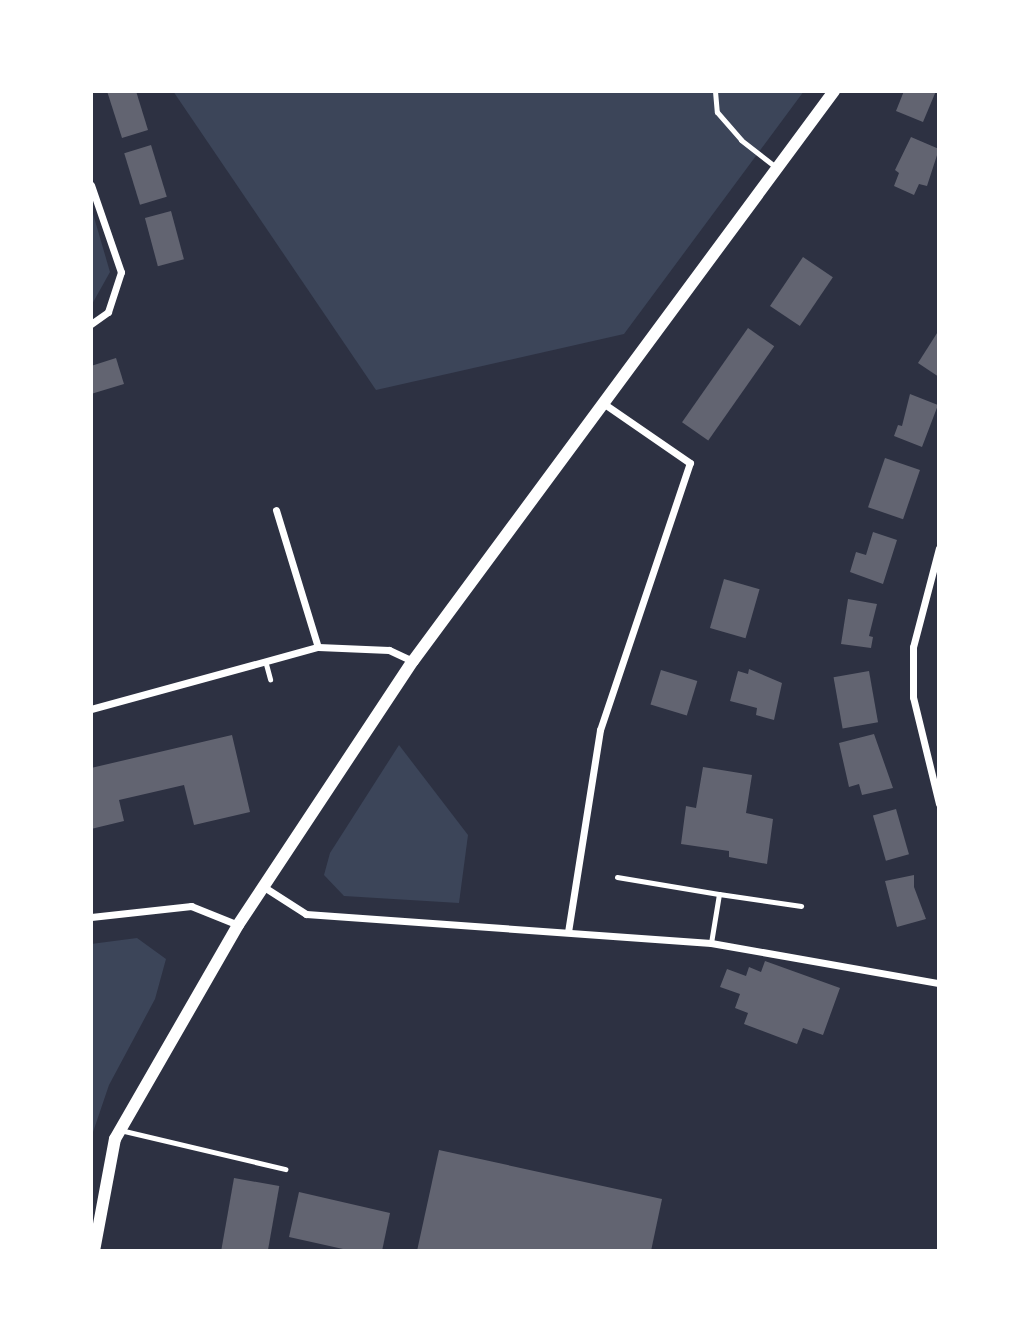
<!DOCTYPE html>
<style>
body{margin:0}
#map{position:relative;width:1030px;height:1342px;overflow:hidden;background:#2d3142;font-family:Barlow,sans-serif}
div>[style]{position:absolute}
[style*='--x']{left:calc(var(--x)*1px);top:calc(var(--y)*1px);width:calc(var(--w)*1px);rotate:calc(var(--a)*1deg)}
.green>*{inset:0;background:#3c4559}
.building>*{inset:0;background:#626471;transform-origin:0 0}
.service>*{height:5px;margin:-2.5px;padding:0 2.5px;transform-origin:2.5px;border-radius:2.5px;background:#fff}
.minor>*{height:7px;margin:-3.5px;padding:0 3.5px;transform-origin:3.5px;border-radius:3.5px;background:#fff}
.tertiary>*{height:12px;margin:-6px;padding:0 6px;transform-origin:6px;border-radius:6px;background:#fff}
span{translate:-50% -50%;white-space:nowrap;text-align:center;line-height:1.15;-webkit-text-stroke:5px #fff;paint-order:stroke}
.frame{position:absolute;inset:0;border:93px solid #fff;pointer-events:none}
</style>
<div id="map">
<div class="green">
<div style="clip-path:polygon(173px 91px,804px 91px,624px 334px,376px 390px)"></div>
<div style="clip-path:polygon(91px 207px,110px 272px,91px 306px)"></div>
<div style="clip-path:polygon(399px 745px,468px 835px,459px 903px,344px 896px,324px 875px,330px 853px)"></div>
<div style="clip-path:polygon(137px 938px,166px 959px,155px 999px,109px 1085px,91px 1138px,91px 944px)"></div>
</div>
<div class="building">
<div style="clip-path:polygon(107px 91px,136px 91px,148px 130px,122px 138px)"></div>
<div style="clip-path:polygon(904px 91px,936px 91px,923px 122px,896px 111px)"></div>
<div style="clip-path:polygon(911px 137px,939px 149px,927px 186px,919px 184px,914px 195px,894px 186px,899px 173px,895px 170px)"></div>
<div style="left:151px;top:145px;width:54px;height:28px;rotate:73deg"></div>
<div style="left:171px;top:211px;width:50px;height:27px;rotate:75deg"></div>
<div style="left:803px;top:257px;width:36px;height:59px;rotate:34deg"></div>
<div style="left:748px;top:328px;width:32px;height:115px;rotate:35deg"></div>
<div style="clip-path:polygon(939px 330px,939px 377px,918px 363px)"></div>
<div style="clip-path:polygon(116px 358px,124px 384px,91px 394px,91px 366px)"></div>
<div style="clip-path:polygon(910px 394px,938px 405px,922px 447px,894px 436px,898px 425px,902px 426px)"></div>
<div style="left:885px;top:458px;width:37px;height:52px;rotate:19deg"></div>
<div style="clip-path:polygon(873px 532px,897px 540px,883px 584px,850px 572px,856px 552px,866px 555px)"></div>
<div style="left:724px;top:579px;width:37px;height:51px;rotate:16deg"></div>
<div style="clip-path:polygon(848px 599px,877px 604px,869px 636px,873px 637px,871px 648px,841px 644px)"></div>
<div style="clip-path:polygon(749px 669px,782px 683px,774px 720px,756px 715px,757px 708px,730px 701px,738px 671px,748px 674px)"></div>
<div style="left:661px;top:670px;width:38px;height:36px;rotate:17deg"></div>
<div style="left:869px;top:671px;width:52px;height:36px;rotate:80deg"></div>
<div style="clip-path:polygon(874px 734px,893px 788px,862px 795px,859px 784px,849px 787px,839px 743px)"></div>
<div style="clip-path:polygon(232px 735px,250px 812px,194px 825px,184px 785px,119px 800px,124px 821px,91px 829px,91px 768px)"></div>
<div style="clip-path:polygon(703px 767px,752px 775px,746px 813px,773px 819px,767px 864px,729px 857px,729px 851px,681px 844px,686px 806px,696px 808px)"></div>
<div style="left:896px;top:809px;width:47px;height:24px;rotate:74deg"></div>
<div style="clip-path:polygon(914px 875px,914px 887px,926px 919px,897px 927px,885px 881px)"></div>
<div style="clip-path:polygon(765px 961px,840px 988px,823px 1035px,803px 1028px,797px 1044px,744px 1024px,748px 1013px,735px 1008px,740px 994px,720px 987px,727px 969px,746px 976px,749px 967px,761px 972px)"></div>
<div style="clip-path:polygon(439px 1150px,662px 1199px,651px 1251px,417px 1251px)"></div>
<div style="left:234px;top:1178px;width:46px;height:74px;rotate:10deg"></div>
<div style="clip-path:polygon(299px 1192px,390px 1213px,382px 1251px,352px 1251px,289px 1237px)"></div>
</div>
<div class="service">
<div style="--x:715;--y:91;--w:21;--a:85"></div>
<div style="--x:717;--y:112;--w:37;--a:49"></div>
<div style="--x:741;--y:140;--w:46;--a:37.9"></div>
<div style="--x:266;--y:664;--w:16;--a:75"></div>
<div style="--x:617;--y:877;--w:103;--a:9.5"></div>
<div style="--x:719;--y:894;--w:50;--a:99.3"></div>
<div style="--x:719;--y:894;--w:83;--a:8.3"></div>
<div style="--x:120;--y:1130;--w:170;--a:13.3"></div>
</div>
<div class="minor">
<div style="--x:91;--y:185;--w:92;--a:71"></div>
<div style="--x:121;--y:272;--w:42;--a:108"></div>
<div style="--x:108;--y:312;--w:21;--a:145"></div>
<div style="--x:276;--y:510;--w:143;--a:73"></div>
<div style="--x:939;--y:548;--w:102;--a:104.7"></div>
<div style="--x:913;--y:647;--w:50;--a:90"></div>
<div style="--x:913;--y:697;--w:110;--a:76.3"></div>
<div style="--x:91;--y:709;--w:235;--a:-15.3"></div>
<div style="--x:318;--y:647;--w:71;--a:2.4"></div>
<div style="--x:389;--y:650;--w:26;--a:25"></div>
<div style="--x:264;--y:887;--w:50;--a:32.7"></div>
<div style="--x:306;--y:914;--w:406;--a:4.1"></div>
<div style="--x:711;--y:943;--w:231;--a:10"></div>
<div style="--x:91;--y:917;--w:101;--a:-6.3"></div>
<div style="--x:191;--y:906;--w:51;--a:22"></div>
<div style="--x:568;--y:932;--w:205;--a:-81"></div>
<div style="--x:600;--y:730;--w:282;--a:-71.4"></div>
<div style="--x:690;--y:463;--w:106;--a:-145.4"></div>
</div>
<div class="tertiary">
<div style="--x:94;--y:1251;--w:114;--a:-79.4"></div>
<div style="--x:115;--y:1139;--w:247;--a:-60.1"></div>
<div style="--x:238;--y:925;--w:317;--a:-56.5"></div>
<div style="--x:413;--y:661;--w:709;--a:-53.55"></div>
</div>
<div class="frame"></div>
</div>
